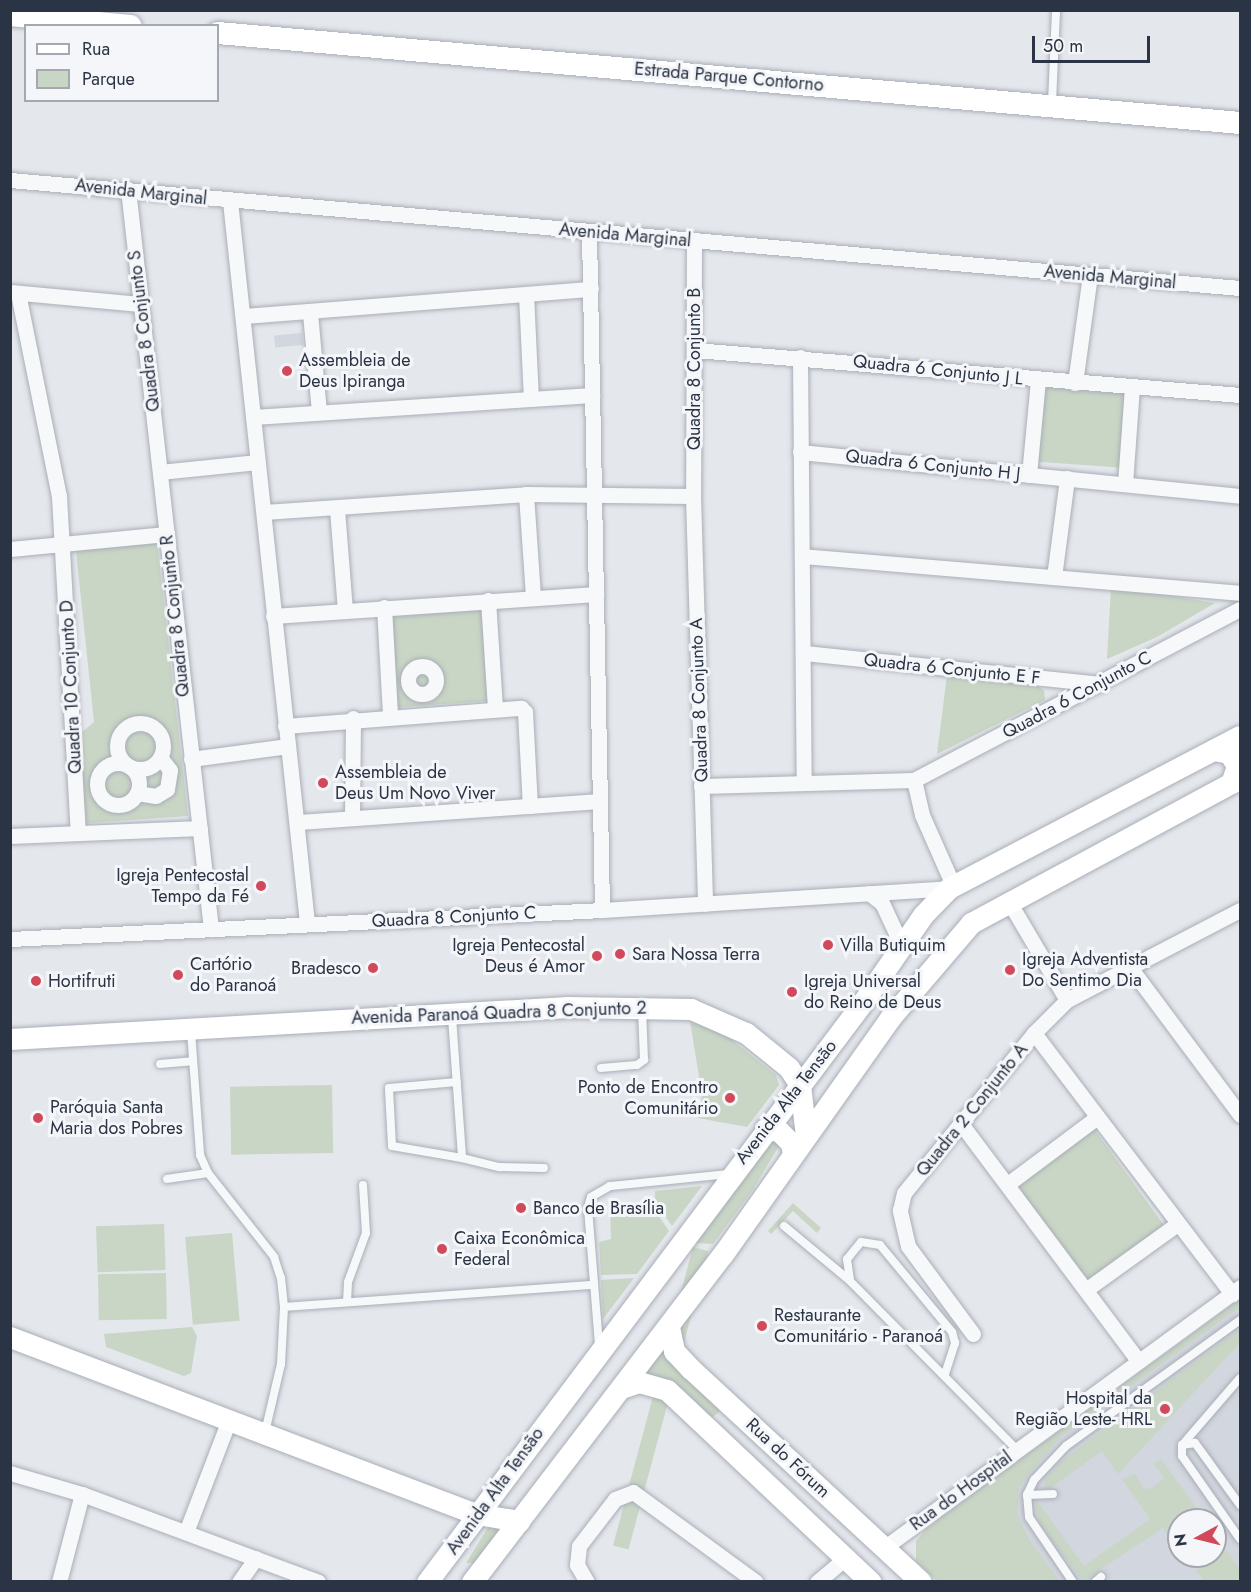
<!DOCTYPE html>
<meta charset="utf-8">
<style>
body{margin:0}
#map{position:relative;width:1251px;height:1592px;overflow:hidden;background:#e4e7ec;font-family:Jost,sans-serif}
div>[style]{position:absolute}
[style*='--x']{left:calc(var(--x)*1px);top:calc(var(--y)*1px);width:calc(var(--w)*1px);rotate:calc(var(--a)*1deg)}
.built>*{inset:0;background:#d2d6de;transform-origin:0 0}
.green>*{inset:0;background:#c9d6c5;transform-origin:0 0}
.roads{filter:drop-shadow(0 0 2px #a9aeb7) drop-shadow(0 0 2px #a9aeb7)}
.lane>*{height:8px;margin:-4px;padding:0 4px;transform-origin:4px;border-radius:4px;background:#f7f8fa}
.street>*{height:15px;margin:-7.5px;padding:0 7.5px;transform-origin:7.5px;border-radius:7.5px;background:#f7f8fa}
.street>.ring{margin:-7.5px;padding:0;box-sizing:content-box;background:none;border:15px solid #f7f8fa;border-radius:50%}
.secondary>*{height:21px;margin:-10.5px;padding:0 10.5px;transform-origin:10.5px;border-radius:10.5px;background:#fff}
.primary>*{height:22px;margin:-11px;padding:0 11px;transform-origin:11px;border-radius:11px;background:#fff}
.dots>*{width:16px;height:16px;translate:-50% -50%;box-sizing:border-box;border:3px solid #f4f6f9;border-radius:50%}
span{translate:-50% -50%;white-space:nowrap;text-align:center;line-height:1.15;-webkit-text-stroke:6px #f4f6f9;paint-order:stroke}
.street-label{font-size:18px;color:#2b3445}
.poi-label{font-size:18px;color:#2b3445}
.left{translate:0 -50%;text-align:left}
.right{translate:-100% -50%;text-align:right}
.frame{position:absolute;inset:0;border:12px solid #2b3445;pointer-events:none}
.legend{position:absolute;left:24px;top:24px;width:195px;height:78px;box-sizing:border-box;background:#f4f6f9;border:2px solid #a4a8b1;margin:0;padding:8px 10px;list-style:none;font-size:18px;color:#2b3445}
.legend li{display:flex;align-items:center;gap:12px;height:30px}
.legend b{width:30px;border:2px solid #a4a8b1}
.north{position:absolute;left:1167px;top:1508px;width:60px;height:60px;box-sizing:border-box;background:#f4f6f9;border:2px solid #a4a8b1;border-radius:50%;rotate:263deg;font-size:16px;font-weight:700;line-height:24px;text-align:center;color:#2b3445}
.north::after{content:'';display:block;margin:auto;width:21px;height:27px;background:#d1495b;clip-path:polygon(50% 0,100% 100%,50% 72%,0 100%)}
.scale{position:absolute;left:1032px;top:36px;width:118px;height:27px;box-sizing:border-box;border:3px solid #2b3445;border-top:0;padding-left:8px;font-size:18px;line-height:21px;white-space:nowrap;color:#2b3445;-webkit-text-stroke:4px #f4f6f9;paint-order:stroke}
</style>
<div id="map">
<div class="built">
<div style="left:302px;top:333px;width:12px;height:28px;rotate:85deg"></div>
<div style="clip-path:polygon(evenodd,1240px 1299px,1240px 1581px,959px 1581px,944px 1568px,934px 1522px,1240px 1299px,1179px 1520px,1215px 1520px,1215px 1556px,1179px 1556px,1179px 1520px)"></div>
</div>
<div class="green">
<div style="left:1043px;top:384px;width:85px;height:78px;rotate:4deg"></div>
<div style="clip-path:polygon(157px 541px,188px 816px,87px 823px,77px 747px,82px 732px,94px 722px,76px 551px)"></div>
<div style="clip-path:polygon(1111px 588px,1153px 593px,1215px 603px,1157px 637px,1107px 659px)"></div>
<div style="left:483px;top:610px;width:91px;height:95px;rotate:86deg"></div>
<div style="clip-path:polygon(947px 675px,1034px 684px,1044px 690px,1045px 700px,937px 754px)"></div>
<div style="clip-path:polygon(690px 1021px,726px 1035px,776px 1075px,779px 1085px,747px 1127px,698px 1118px,702px 1095px)"></div>
<div style="left:332px;top:1085px;width:68px;height:102px;rotate:89deg"></div>
<div style="left:1094px;top:1129px;width:119px;height:96px;rotate:54deg"></div>
<div style="clip-path:polygon(776px 1137px,779px 1146px,752px 1191px,713px 1244px,696px 1243px)"></div>
<div style="clip-path:polygon(702px 1186px,672px 1226px,655px 1202px,655px 1191px)"></div>
<div style="clip-path:polygon(650px 1203px,669px 1231px,637px 1274px,601px 1275px,599px 1242px,611px 1239px,610px 1207px)"></div>
<div style="clip-path:polygon(793px 1203px,821px 1228px,817px 1233px,793px 1211px,771px 1234px,768px 1231px)"></div>
<div style="left:164px;top:1224px;width:46px;height:68px;rotate:88deg"></div>
<div style="left:232px;top:1233px;width:88px;height:47px;rotate:85deg"></div>
<div style="left:693px;top:1247px;width:16px;height:309px;rotate:15deg"></div>
<div style="left:166px;top:1273px;width:46px;height:68px;rotate:89deg"></div>
<div style="clip-path:polygon(634px 1278px,603px 1319px,601px 1280px)"></div>
<div style="clip-path:polygon(1240px 1299px,1240px 1307px,1062px 1436px,1026px 1477px,1019px 1489px,1017px 1513px,1030px 1541px,1060px 1581px,937px 1581px,916px 1561px,916px 1541px,926px 1529px)"></div>
<div style="clip-path:polygon(192px 1327px,197px 1336px,191px 1373px,184px 1376px,106px 1347px,104px 1334px)"></div>
<div style="clip-path:polygon(1240px 1329px,1240px 1343px,1118px 1474px,1102px 1451px,1049px 1489px,1045px 1488px,1044px 1481px,1059px 1463px)"></div>
<div style="clip-path:polygon(660px 1344px,664px 1353px,723px 1409px,710px 1419px,671px 1383px,643px 1373px)"></div>
<div style="clip-path:polygon(1161px 1459px,1203px 1517px,1179px 1520px,1179px 1536px,1172px 1542px,1163px 1528px,1083px 1581px,1040px 1524px,1035px 1505px,1038px 1502px,1084px 1566px,1150px 1519px,1122px 1479px,1135px 1474px,1144px 1489px,1152px 1488px,1164px 1478px,1154px 1464px)"></div>
<div style="clip-path:polygon(489px 1526px,500px 1529px,475px 1563px,466px 1563px)"></div>
<div style="clip-path:polygon(1226px 1550px,1240px 1569px,1240px 1581px,1204px 1581px,1196px 1570px)"></div>
</div>
<div class="roads">
<div class="lane">
<div style="--x:1052;--y:103;--w:93;--a:-87.5"></div>
<div style="--x:452;--y:1017;--w:141;--a:85.9"></div>
<div style="--x:462;--y:1158;--w:71;--a:-170.3"></div>
<div style="--x:392;--y:1146;--w:58;--a:-93"></div>
<div style="--x:389;--y:1088;--w:68;--a:-5"></div>
<div style="--x:191;--y:1031;--w:124;--a:85.8"></div>
<div style="--x:200;--y:1155;--w:20;--a:66"></div>
<div style="--x:208;--y:1173;--w:107;--a:51.8"></div>
<div style="--x:274;--y:1257;--w:22;--a:72"></div>
<div style="--x:281;--y:1278;--w:29;--a:84"></div>
<div style="--x:284;--y:1307;--w:57;--a:93"></div>
<div style="--x:281;--y:1364;--w:70;--a:103.2"></div>
<div style="--x:160;--y:1064;--w:32;--a:-5"></div>
<div style="--x:601;--y:1068;--w:36;--a:-5"></div>
<div style="--x:637;--y:1065;--w:9;--a:-36"></div>
<div style="--x:644;--y:1060;--w:52;--a:-92.2"></div>
<div style="--x:462;--y:1158;--w:38;--a:14"></div>
<div style="--x:499;--y:1167;--w:45;--a:1.3"></div>
<div style="--x:167;--y:1179;--w:41;--a:-8.3"></div>
<div style="--x:784;--y:1226;--w:85;--a:39.7"></div>
<div style="--x:347;--y:1302;--w:20;--a:-87"></div>
<div style="--x:348;--y:1282;--w:52;--a:-69.8"></div>
<div style="--x:366;--y:1233;--w:48;--a:-93.6"></div>
<div style="--x:284;--y:1307;--w:310;--a:-4.1"></div>
<div style="--x:599;--y:1345;--w:138;--a:-94.6"></div>
<div style="--x:588;--y:1207;--w:10;--a:-73"></div>
<div style="--x:591;--y:1197;--w:22;--a:-30"></div>
<div style="--x:610;--y:1186;--w:120;--a:-5.8"></div>
<div style="--x:945;--y:1374;--w:33;--a:-72"></div>
<div style="--x:955;--y:1343;--w:11;--a:-105"></div>
<div style="--x:952;--y:1332;--w:113;--a:-129.6"></div>
<div style="--x:880;--y:1245;--w:19;--a:-171"></div>
<div style="--x:861;--y:1242;--w:22;--a:129"></div>
<div style="--x:847;--y:1259;--w:22;--a:82"></div>
<div style="--x:850;--y:1281;--w:238;--a:45.3"></div>
<div style="--x:1183;--y:1444;--w:87;--a:-49.2"></div>
<div style="--x:1027;--y:1495;--w:26;--a:-2"></div>
<div style="--x:1240;--y:1505;--w:77;--a:-126"></div>
<div style="--x:1195;--y:1443;--w:13;--a:171"></div>
<div style="--x:1182;--y:1445;--w:11;--a:90"></div>
<div style="--x:1182;--y:1456;--w:101;--a:55.1"></div>
<div style="--x:1073;--y:1582;--w:78;--a:-124.1"></div>
<div style="--x:1029;--y:1517;--w:22;--a:-95"></div>
<div style="--x:1027;--y:1495;--w:17;--a:-65"></div>
<div style="--x:1034;--y:1480;--w:47;--a:-46.7"></div>
<div style="--x:1066;--y:1446;--w:215;--a:-35.9"></div>
<div style="--x:1095;--y:1582;--w:8;--a:-40"></div>
</div>
<div class="street">
<div style="--x:10;--y:180;--w:1235;--a:5.02"></div>
<div style="--x:128;--y:189;--w:745;--a:83.6"></div>
<div style="--x:230;--y:201;--w:726;--a:83.91"></div>
<div style="--x:589;--y:232;--w:678;--a:88.9"></div>
<div style="--x:694;--y:241;--w:255;--a:90.2"></div>
<div style="--x:693;--y:496;--w:408;--a:88.3"></div>
<div style="--x:10;--y:292;--w:131;--a:5.3"></div>
<div style="--x:18;--y:293;--w:207;--a:78.6"></div>
<div style="--x:59;--y:496;--w:337;--a:86.8"></div>
<div style="--x:526;--y:294;--w:105;--a:87.3"></div>
<div style="--x:310;--y:313;--w:98;--a:84.8"></div>
<div style="--x:245;--y:316;--w:347;--a:-4.5"></div>
<div style="--x:695;--y:350;--w:547;--a:4.72"></div>
<div style="--x:800;--y:357;--w:425;--a:89.5"></div>
<div style="--x:1075;--y:383;--w:109;--a:-82.1"></div>
<div style="--x:253;--y:417;--w:340;--a:-3.7"></div>
<div style="--x:800;--y:452;--w:442;--a:5.7"></div>
<div style="--x:160;--y:472;--w:98;--a:-5.9"></div>
<div style="--x:1029;--y:475;--w:95;--a:-84.6"></div>
<div style="--x:1125;--y:484;--w:97;--a:-85.9"></div>
<div style="--x:526;--y:494;--w:102;--a:86.1"></div>
<div style="--x:337;--y:509;--w:101;--a:85.5"></div>
<div style="--x:264;--y:512;--w:263;--a:-3.9"></div>
<div style="--x:526;--y:494;--w:167;--a:0.7"></div>
<div style="--x:10;--y:549;--w:157;--a:-5.5"></div>
<div style="--x:802;--y:556;--w:440;--a:4.8"></div>
<div style="--x:1054;--y:577;--w:100;--a:-82.5"></div>
<div style="--x:488;--y:600;--w:108;--a:86.3"></div>
<div style="--x:384;--y:607;--w:108;--a:86.8"></div>
<div style="--x:273;--y:616;--w:324;--a:-3.9"></div>
<div style="--x:805;--y:653;--w:297;--a:6"></div>
<div class="ring" style="left:408px;top:666px;width:13px;height:13px"></div>
<div class="ring" style="left:117px;top:723px;width:31px;height:31px"></div>
<div style="--x:285;--y:726;--w:237;--a:-4.4"></div>
<div style="--x:521;--y:708;--w:6;--a:45"></div>
<div style="--x:525;--y:712;--w:94;--a:87"></div>
<div style="--x:191;--y:759;--w:98;--a:-7.6"></div>
<div class="ring" style="left:97px;top:763px;width:27px;height:27px"></div>
<div style="--x:914;--y:780;--w:36;--a:77"></div>
<div style="--x:922;--y:815;--w:77;--a:66.1"></div>
<div style="--x:701;--y:786;--w:213;--a:-1.6"></div>
<div style="--x:914;--y:780;--w:368;--a:-27.7"></div>
<div style="--x:137;--y:793;--w:19;--a:9"></div>
<div style="--x:156;--y:796;--w:13;--a:-32"></div>
<div style="--x:167;--y:789;--w:19;--a:-81"></div>
<div style="--x:170;--y:770;--w:16;--a:-128"></div>
<div style="--x:352;--y:817;--w:99;--a:-89.4"></div>
<div style="--x:299;--y:822;--w:301;--a:-4"></div>
<div style="--x:10;--y:836;--w:190;--a:-2.4"></div>
<div style="--x:869;--y:893;--w:16;--a:38"></div>
<div style="--x:882;--y:903;--w:33;--a:65"></div>
<div style="--x:896;--y:933;--w:16;--a:86"></div>
<div style="--x:1008;--y:900;--w:116;--a:59.5"></div>
<div style="--x:10;--y:939;--w:593;--a:-2.8"></div>
<div style="--x:602;--y:910;--w:348;--a:-3.6"></div>
<div style="--x:1129;--y:966;--w:186;--a:53.3"></div>
<div style="--x:1034;--y:1033;--w:328;--a:52.8"></div>
<div style="--x:962;--y:1125;--w:294;--a:53.2"></div>
<div style="--x:1009;--y:1183;--w:109;--a:-36.8"></div>
<div style="--x:1087;--y:1289;--w:111;--a:-35.8"></div>
<div style="--x:973;--y:1334;--w:109;--a:-126.5"></div>
<div style="--x:908;--y:1246;--w:37;--a:-103"></div>
<div style="--x:900;--y:1210;--w:17;--a:-77"></div>
<div style="--x:904;--y:1193;--w:206;--a:-50.9"></div>
<div style="--x:1034;--y:1033;--w:47;--a:-45"></div>
<div style="--x:1067;--y:1000;--w:195;--a:-27.5"></div>
<div style="--x:10;--y:1473;--w:75;--a:16.3"></div>
<div style="--x:82;--y:1494;--w:252;--a:20.4"></div>
<div style="--x:186;--y:1532;--w:120;--a:-69"></div>
<div style="--x:885;--y:1547;--w:440;--a:-36.2"></div>
<div style="--x:59;--y:1582;--w:91;--a:-75.4"></div>
<div style="--x:239;--y:1582;--w:29;--a:-55"></div>
<div style="--x:587;--y:1582;--w:20;--a:-120"></div>
<div style="--x:577;--y:1565;--w:19;--a:-84"></div>
<div style="--x:579;--y:1546;--w:59;--a:-52.5"></div>
<div style="--x:615;--y:1499;--w:19;--a:-21"></div>
<div style="--x:633;--y:1492;--w:152;--a:36.2"></div>
<div style="--x:817;--y:1582;--w:38;--a:-40"></div>
</div>
<div class="secondary">
<div style="--x:1214;--y:750;--w:15;--a:11"></div>
<div style="--x:1229;--y:753;--w:15;--a:58"></div>
<div style="--x:1237;--y:766;--w:18;--a:109"></div>
<div style="--x:10;--y:1039;--w:559;--a:-3.28"></div>
<div style="--x:568;--y:1007;--w:123;--a:0.9"></div>
<div style="--x:691;--y:1009;--w:60;--a:23.6"></div>
<div style="--x:746;--y:1033;--w:55;--a:39.1"></div>
<div style="--x:789;--y:1068;--w:20;--a:57"></div>
<div style="--x:800;--y:1085;--w:51;--a:83.3"></div>
<div style="--x:765;--y:1129;--w:14;--a:8"></div>
<div style="--x:779;--y:1131;--w:17;--a:45"></div>
<div style="--x:791;--y:1143;--w:11;--a:80"></div>
<div style="--x:669;--y:1327;--w:25;--a:78"></div>
<div style="--x:674;--y:1351;--w:25;--a:47"></div>
<div style="--x:691;--y:1369;--w:313;--a:42.8"></div>
<div style="--x:10;--y:1337;--w:499;--a:20.8"></div>
<div style="--x:477;--y:1514;--w:43;--a:9.5"></div>
<div style="--x:621;--y:1388;--w:19;--a:-18"></div>
<div style="--x:639;--y:1382;--w:29;--a:16"></div>
<div style="--x:667;--y:1390;--w:280;--a:43.3"></div>
<div style="--x:427;--y:1582;--w:726;--a:-53.07"></div>
<div style="--x:863;--y:1002;--w:106;--a:-55.4"></div>
<div style="--x:923;--y:915;--w:37;--a:-46"></div>
<div style="--x:949;--y:888;--w:328;--a:-27.6"></div>
<div style="--x:472;--y:1582;--w:413;--a:-52.6"></div>
<div style="--x:723;--y:1254;--w:289;--a:-54.7"></div>
<div style="--x:890;--y:1018;--w:125;--a:-49.5"></div>
<div style="--x:971;--y:923;--w:306;--a:-28.3"></div>
</div>
<div class="primary">
<div style="--x:10;--y:15;--w:121;--a:5.2"></div>
<div style="--x:218;--y:33;--w:1026;--a:5.03"></div>
</div>
</div>
<div class="dots">
<div style="left:287px;top:371px;background:#d1495b"></div>
<div style="left:323px;top:783px;background:#d1495b"></div>
<div style="left:261px;top:886px;background:#d1495b"></div>
<div style="left:828px;top:945px;background:#d1495b"></div>
<div style="left:620px;top:954px;background:#d1495b"></div>
<div style="left:597px;top:956px;background:#d1495b"></div>
<div style="left:373px;top:968px;background:#d1495b"></div>
<div style="left:1010px;top:970px;background:#d1495b"></div>
<div style="left:178px;top:975px;background:#d1495b"></div>
<div style="left:36px;top:981px;background:#d1495b"></div>
<div style="left:792px;top:992px;background:#d1495b"></div>
<div style="left:730px;top:1098px;background:#d1495b"></div>
<div style="left:38px;top:1118px;background:#d1495b"></div>
<div style="left:521px;top:1208px;background:#d1495b"></div>
<div style="left:442px;top:1249px;background:#d1495b"></div>
<div style="left:762px;top:1326px;background:#d1495b"></div>
<div style="left:1165px;top:1409px;background:#d1495b"></div>
</div>
<div class="street-label">
<span style="left:729px;top:77px;rotate:5deg">Estrada Parque Contorno</span>
<span style="left:141px;top:192px;rotate:6deg">Avenida Marginal</span>
<span style="left:625px;top:235px;rotate:5deg">Avenida Marginal</span>
<span style="left:1110px;top:277px;rotate:5deg">Avenida Marginal</span>
<span style="left:144px;top:331px;rotate:-97deg">Quadra 8 Conjunto S</span>
<span style="left:694px;top:369px;rotate:-90deg">Quadra 8 Conjunto B</span>
<span style="left:938px;top:370px;rotate:6deg">Quadra 6 Conjunto J L</span>
<span style="left:933px;top:465px;rotate:6deg">Quadra 6 Conjunto H J</span>
<span style="left:175px;top:616px;rotate:-96deg">Quadra 8 Conjunto R</span>
<span style="left:952px;top:669px;rotate:6deg">Quadra 6 Conjunto E F</span>
<span style="left:71px;top:687px;rotate:-93deg">Quadra 10 Conjunto D</span>
<span style="left:1077px;top:695px;rotate:-28deg">Quadra 6 Conjunto C</span>
<span style="left:699px;top:700px;rotate:-92deg">Quadra 8 Conjunto A</span>
<span style="left:454px;top:917px;rotate:-3deg">Quadra 8 Conjunto C</span>
<span style="left:499px;top:1013px;rotate:-2deg">Avenida Paranoá Quadra 8 Conjunto 2</span>
<span style="left:786px;top:1102px;rotate:-52deg">Avenida Alta Tensão</span>
<span style="left:972px;top:1110px;rotate:-51deg">Quadra 2 Conjunto A</span>
<span style="left:788px;top:1458px;rotate:43deg">Rua do Fórum</span>
<span style="left:495px;top:1491px;rotate:-54deg">Avenida Alta Tensão</span>
<span style="left:961px;top:1491px;rotate:-36deg">Rua do Hospital</span>
</div>
<div class="poi-label">
<span class="left" style="left:299px;top:371px">Assembleia de<br>Deus Ipiranga</span>
<span class="left" style="left:335px;top:783px">Assembleia de<br>Deus Um Novo Viver</span>
<span class="right" style="left:249px;top:886px">Igreja Pentecostal<br>Tempo da Fé</span>
<span class="left" style="left:840px;top:945px">Villa Butiquim</span>
<span class="right" style="left:585px;top:956px">Igreja Pentecostal<br>Deus é Amor</span>
<span class="left" style="left:632px;top:954px">Sara Nossa Terra</span>
<span class="left" style="left:1022px;top:970px">Igreja Adventista<br>Do Sentimo Dia</span>
<span class="left" style="left:190px;top:975px">Cartório<br>do Paranoá</span>
<span class="right" style="left:361px;top:968px">Bradesco</span>
<span class="left" style="left:48px;top:981px">Hortifruti</span>
<span class="left" style="left:804px;top:992px">Igreja Universal<br>do Reino de Deus</span>
<span class="right" style="left:718px;top:1098px">Ponto de Encontro<br>Comunitário</span>
<span class="left" style="left:50px;top:1118px">Paróquia Santa<br>Maria dos Pobres</span>
<span class="left" style="left:533px;top:1208px">Banco de Brasília</span>
<span class="left" style="left:454px;top:1249px">Caixa Econômica<br>Federal</span>
<span class="left" style="left:774px;top:1326px">Restaurante<br>Comunitário - Paranoá</span>
<span class="right" style="left:1152px;top:1409px">Hospital da<br>Região Leste- HRL</span>
</div>
<div class="frame"></div>
<ul class="legend">
<li><b style="height:8px;background:#fff"></b>Rua</li>
<li><b style="height:16px;background:#c9d6c5"></b>Parque</li>
</ul>
<div class="north">N</div>
<div class="scale">50 m</div>
</div>
